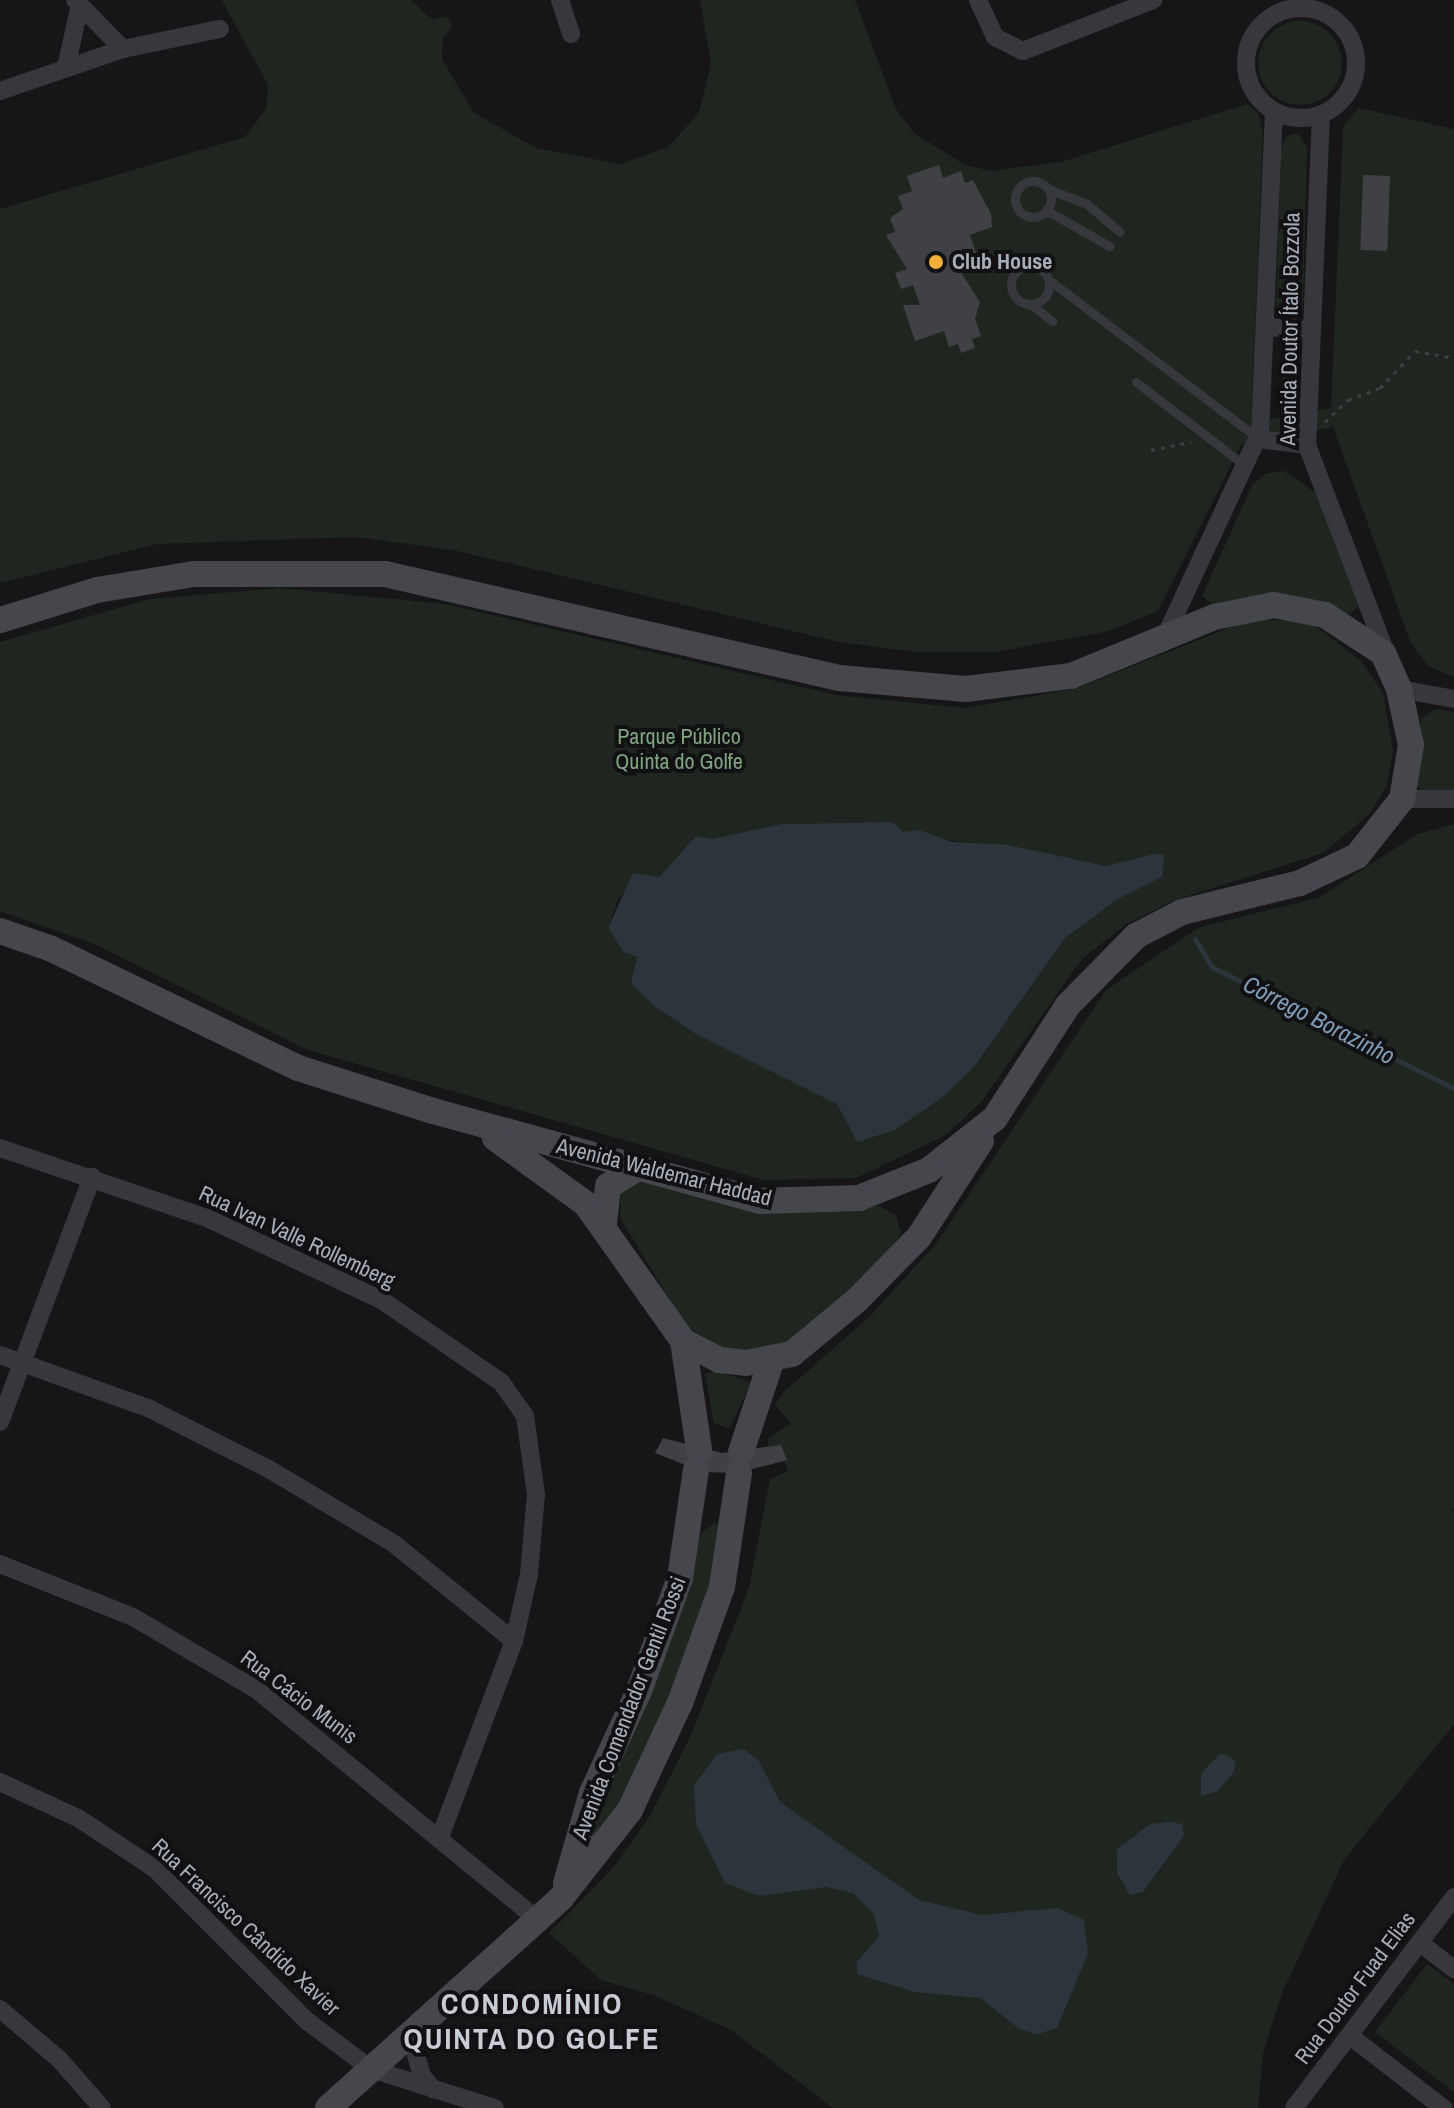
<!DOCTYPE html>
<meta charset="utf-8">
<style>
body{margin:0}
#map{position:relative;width:1454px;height:2108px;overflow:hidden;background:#161618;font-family:"Archivo Narrow",sans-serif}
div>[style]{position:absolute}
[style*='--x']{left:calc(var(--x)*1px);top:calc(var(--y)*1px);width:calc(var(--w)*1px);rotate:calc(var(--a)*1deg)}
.green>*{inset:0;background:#1e261f}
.round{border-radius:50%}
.water>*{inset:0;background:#2c353c}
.stream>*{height:5px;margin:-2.5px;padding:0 2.5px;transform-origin:2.5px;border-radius:2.5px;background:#2c353c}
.building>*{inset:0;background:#404145;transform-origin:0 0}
.path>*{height:3px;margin-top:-1.5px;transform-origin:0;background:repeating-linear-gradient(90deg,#3d3f44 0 4px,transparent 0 10px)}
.lane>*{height:9px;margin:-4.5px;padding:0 4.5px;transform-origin:4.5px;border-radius:4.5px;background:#37383d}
.lane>.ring{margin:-4.5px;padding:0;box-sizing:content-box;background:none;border:9px solid #37383d;border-radius:50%}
.street>*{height:18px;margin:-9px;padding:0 9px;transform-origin:9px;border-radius:9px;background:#37383d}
.street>.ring{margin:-9px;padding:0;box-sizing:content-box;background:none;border:18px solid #37383d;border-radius:50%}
.secondary>*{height:26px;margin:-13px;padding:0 13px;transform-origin:13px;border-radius:13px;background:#45474d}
.dots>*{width:22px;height:22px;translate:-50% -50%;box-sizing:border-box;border:4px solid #111113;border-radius:50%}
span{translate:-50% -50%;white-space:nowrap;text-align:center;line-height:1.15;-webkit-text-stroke:8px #111113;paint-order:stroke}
.poi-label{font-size:22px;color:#a8adb8;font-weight:700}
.left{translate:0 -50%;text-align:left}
.street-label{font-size:22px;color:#a8adb8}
.park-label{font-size:22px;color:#7fa381}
.water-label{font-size:24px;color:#7f9bb3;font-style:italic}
.district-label{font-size:30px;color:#c9ccd4;font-weight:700;letter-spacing:2px}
</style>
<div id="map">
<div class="green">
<div style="clip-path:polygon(222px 0,411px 0,431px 19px,448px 17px,452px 27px,443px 38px,442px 59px,474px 113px,536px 148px,620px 164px,668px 147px,699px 113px,711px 64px,700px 0,855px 0,896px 109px,914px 133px,965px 165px,992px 171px,1061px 162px,1247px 104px,1259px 114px,1263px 135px,1251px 423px,1281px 417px,1284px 341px,1297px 350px,1293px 415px,1331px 408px,1343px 128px,1349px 119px,1359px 108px,1454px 129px,1454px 677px,1428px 666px,1410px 641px,1333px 427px,1241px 445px,1158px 611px,1109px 631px,995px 652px,917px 652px,839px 642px,453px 550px,356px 537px,157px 544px,0 583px,0 209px,245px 137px,266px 109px,268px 85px)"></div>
<div class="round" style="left:1258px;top:21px;width:84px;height:84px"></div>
<div style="clip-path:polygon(1298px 133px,1307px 148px,1303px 307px,1296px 320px,1285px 321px,1276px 311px,1281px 149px,1286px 136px)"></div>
<div style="clip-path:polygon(1285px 471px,1316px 493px,1359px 606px,1350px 614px,1214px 606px,1202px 596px,1252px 485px,1267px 473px)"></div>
<div style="clip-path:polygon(evenodd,279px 588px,445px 604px,836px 695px,965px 708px,1075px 689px,1251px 619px,1310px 622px,1361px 661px,1383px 693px,1393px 750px,1387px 786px,1369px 815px,1323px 853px,1175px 900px,1125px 925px,1081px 960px,982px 1101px,946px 1135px,856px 1178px,764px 1180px,308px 1050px,94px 944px,0 911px,0 642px,150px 599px,279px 588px,892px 822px,904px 832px,1106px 866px,1163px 854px,1162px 877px,1118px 899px,1065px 938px,974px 1067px,857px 1142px,837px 1104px,653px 1005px,631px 983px,637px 957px,608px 928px,618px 899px,645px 876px,659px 877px,696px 836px,712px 839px,781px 824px,892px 822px)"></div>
<div style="clip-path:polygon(1435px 709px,1454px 712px,1454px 793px,1422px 792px,1417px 784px,1421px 719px)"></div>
<div style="clip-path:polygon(1454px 824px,1454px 1509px,1448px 1508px,1454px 1511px,1454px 1724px,1344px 1860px,1283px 1991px,1263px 2053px,1258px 2108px,833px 2108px,731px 2030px,656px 1996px,601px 1980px,549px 1933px,613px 1868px,648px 1819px,688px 1742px,749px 1588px,770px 1479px,788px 1471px,780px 1450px,768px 1453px,768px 1438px,791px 1423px,775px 1405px,784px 1392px,869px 1317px,935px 1245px,1106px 990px,1200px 927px,1318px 898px,1418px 834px)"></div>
<div style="clip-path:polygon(639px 1181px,772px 1213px,879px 1206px,896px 1215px,901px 1233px,885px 1259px,801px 1335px,764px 1352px,725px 1350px,686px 1326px,620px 1218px,621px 1192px)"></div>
<div style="clip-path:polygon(715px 1371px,752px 1382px,729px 1429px,714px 1423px,705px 1374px)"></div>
<div style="clip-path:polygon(715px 1522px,722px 1531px,699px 1627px,626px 1797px,581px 1854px,665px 1657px,700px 1534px)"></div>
<div style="clip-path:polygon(1427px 1964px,1454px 1984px,1454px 2092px,1375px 2032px)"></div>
</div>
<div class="water">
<div style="clip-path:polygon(892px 822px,904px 832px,919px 830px,953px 842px,1008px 845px,1106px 866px,1154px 854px,1163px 854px,1164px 863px,1162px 877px,1118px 899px,1065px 938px,974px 1067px,944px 1096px,895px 1130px,857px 1142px,837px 1104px,696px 1034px,653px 1005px,631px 983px,637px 957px,624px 952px,608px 928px,633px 873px,659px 877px,696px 836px,712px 839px,781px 824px)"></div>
<div style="clip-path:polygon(744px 1749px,759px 1761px,780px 1802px,919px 1900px,982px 1915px,1057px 1908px,1084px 1920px,1088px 1953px,1057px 2028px,1038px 2034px,1021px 2030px,980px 1998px,915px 1992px,857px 1974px,857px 1962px,879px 1936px,874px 1914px,853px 1893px,826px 1887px,760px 1896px,725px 1883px,696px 1824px,694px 1786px,717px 1754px)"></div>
<div style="clip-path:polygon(1221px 1753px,1235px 1760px,1234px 1772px,1218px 1791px,1201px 1796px,1201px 1773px)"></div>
<div style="clip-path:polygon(1171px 1822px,1182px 1824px,1184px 1835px,1143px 1892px,1130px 1895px,1117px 1873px,1117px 1849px,1150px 1824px)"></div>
</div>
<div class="stream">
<div style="--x:1195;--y:939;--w:33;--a:59"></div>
<div style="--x:1212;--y:967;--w:271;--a:26.6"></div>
</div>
<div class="building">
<div style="clip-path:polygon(939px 165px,943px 178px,961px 171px,965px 183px,973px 180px,991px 214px,992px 227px,970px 235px,978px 259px,957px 266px,980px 302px,975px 319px,981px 336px,972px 339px,975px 348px,961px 353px,958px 344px,949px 347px,944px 331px,915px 341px,903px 305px,920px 305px,913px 285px,901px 289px,895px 273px,907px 269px,886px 235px,895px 232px,890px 218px,903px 209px,898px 196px,912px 191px,907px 176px)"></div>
<div style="left:1363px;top:175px;width:27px;height:75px;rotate:2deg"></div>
<div style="clip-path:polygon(663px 1438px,722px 1453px,781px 1445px,787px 1460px,738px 1473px,703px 1472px,655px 1453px)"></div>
</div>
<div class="path">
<div style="--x:1325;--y:422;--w:32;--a:-44"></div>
<div style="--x:1348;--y:400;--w:34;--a:-21"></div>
<div style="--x:1380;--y:388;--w:51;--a:-46.6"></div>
<div style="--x:1415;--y:351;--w:40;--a:10"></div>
<div style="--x:1151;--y:450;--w:41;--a:-11.3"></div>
</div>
<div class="lane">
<div class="ring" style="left:1015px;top:181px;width:27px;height:27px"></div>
<div style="--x:1048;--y:189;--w:42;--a:21"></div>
<div style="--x:1087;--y:204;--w:43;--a:40.3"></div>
<div style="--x:1046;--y:210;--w:73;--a:29.7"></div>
<div class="ring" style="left:1011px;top:266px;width:29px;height:29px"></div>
<div style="--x:1049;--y:280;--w:263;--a:37.1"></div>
<div style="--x:1032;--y:305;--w:26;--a:39"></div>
<div style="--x:1136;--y:382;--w:136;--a:37.5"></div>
</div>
<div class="street">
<div style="--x:75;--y:0;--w:69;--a:45.6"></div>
<div style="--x:560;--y:0;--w:36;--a:72"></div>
<div style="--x:978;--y:0;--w:41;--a:65.3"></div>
<div style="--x:995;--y:37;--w:31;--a:27"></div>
<div style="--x:1023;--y:51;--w:140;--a:-21.4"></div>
<div class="ring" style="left:1246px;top:8px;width:92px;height:92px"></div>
<div style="--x:66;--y:68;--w:60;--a:-77.6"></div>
<div style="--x:0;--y:91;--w:130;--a:-18.9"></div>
<div style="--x:123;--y:49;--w:99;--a:-11.7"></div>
<div style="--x:1321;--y:115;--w:330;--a:92.4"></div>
<div style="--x:1307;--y:445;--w:228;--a:69.2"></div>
<div style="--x:1265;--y:327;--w:47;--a:3.7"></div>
<div style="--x:1259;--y:439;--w:48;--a:7.1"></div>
<div style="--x:1164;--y:639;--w:228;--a:-65.1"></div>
<div style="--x:1260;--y:432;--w:320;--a:-87.5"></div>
<div style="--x:1399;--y:689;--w:56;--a:10.3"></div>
<div style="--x:1402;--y:799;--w:52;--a:0"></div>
<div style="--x:0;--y:1148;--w:219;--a:18.7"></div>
<div style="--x:207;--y:1218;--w:195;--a:25.2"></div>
<div style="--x:383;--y:1301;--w:143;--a:34.5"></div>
<div style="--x:501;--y:1382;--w:42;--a:54.8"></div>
<div style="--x:525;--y:1416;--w:79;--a:82"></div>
<div style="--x:536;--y:1494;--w:80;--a:95"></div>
<div style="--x:529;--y:1574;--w:69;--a:102.6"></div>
<div style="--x:514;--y:1641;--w:212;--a:110.7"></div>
<div style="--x:0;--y:1355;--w:157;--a:19.7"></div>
<div style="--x:148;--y:1408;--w:133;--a:26.8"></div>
<div style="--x:267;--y:1468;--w:147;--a:30.8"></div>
<div style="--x:393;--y:1543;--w:156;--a:39"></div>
<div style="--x:0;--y:1422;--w:262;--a:-69.4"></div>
<div style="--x:0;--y:1564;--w:143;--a:21.7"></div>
<div style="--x:133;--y:1617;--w:144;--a:30.5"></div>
<div style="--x:257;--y:1690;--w:363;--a:39.3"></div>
<div style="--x:0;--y:1782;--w:86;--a:24.8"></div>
<div style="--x:78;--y:1818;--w:92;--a:33.5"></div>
<div style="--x:155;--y:1869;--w:215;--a:45"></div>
<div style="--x:307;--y:2021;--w:80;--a:36.9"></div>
<div style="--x:371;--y:2069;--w:130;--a:17.5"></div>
<div style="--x:1420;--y:1943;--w:43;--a:37.4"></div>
<div style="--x:0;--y:2009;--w:77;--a:40.3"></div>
<div style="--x:59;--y:2059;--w:65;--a:48.7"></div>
<div style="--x:410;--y:2034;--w:44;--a:74.1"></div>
<div style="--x:422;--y:2076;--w:18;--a:49"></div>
<div style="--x:1350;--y:2036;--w:118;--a:37.7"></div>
<div style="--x:1294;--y:2108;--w:265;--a:-52.8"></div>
</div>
<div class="secondary">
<div style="--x:0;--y:620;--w:102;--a:-17.2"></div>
<div style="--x:97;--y:590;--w:98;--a:-9.4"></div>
<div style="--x:194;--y:574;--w:191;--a:0"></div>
<div style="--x:385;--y:574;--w:466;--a:12.9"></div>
<div style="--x:839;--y:678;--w:127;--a:5"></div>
<div style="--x:966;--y:689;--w:106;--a:-7.1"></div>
<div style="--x:1071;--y:676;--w:155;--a:-22.4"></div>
<div style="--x:1214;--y:617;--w:61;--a:-11.3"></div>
<div style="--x:1274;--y:605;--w:52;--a:11.1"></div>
<div style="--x:1325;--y:615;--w:69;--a:33.2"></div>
<div style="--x:1383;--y:653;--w:39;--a:66"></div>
<div style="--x:1399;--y:689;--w:57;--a:77.9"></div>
<div style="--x:1411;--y:745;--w:55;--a:99.5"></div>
<div style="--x:1402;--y:799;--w:73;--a:128.3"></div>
<div style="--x:1357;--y:856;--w:63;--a:154.7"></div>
<div style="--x:1300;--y:883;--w:122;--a:166.2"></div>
<div style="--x:1182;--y:912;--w:52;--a:152.4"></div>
<div style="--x:1136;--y:936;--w:97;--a:134.6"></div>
<div style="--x:1068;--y:1005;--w:135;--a:122.9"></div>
<div style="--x:995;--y:1118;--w:84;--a:141.8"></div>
<div style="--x:929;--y:1170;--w:75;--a:158.2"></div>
<div style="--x:859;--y:1198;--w:99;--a:178.3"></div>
<div style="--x:760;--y:1201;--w:339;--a:-164.6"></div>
<div style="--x:433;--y:1111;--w:142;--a:-162.3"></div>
<div style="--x:298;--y:1068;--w:273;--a:-154.2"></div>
<div style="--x:52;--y:949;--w:55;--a:-160.9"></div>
<div style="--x:495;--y:1138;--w:112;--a:36"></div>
<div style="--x:586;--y:1204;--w:168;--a:54.7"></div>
<div style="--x:683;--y:1341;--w:41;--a:27.8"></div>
<div style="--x:719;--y:1360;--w:27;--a:6"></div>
<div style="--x:746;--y:1363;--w:47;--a:-11.1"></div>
<div style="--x:792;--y:1354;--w:85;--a:-39.7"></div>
<div style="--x:857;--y:1300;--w:88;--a:-45.5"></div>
<div style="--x:919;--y:1237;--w:114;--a:-57.1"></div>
<div style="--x:604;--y:1224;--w:38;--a:-84"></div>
<div style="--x:608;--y:1186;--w:35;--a:-31"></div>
<div style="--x:683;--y:1341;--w:110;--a:81.6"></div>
<div style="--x:741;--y:1452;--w:95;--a:-71.6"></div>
<div style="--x:566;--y:1883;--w:94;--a:-73.9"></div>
<div style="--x:592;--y:1793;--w:112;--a:-65.3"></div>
<div style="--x:639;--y:1691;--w:120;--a:-70.1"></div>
<div style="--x:680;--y:1578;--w:109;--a:-81.6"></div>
<div style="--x:328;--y:2108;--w:314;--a:-42"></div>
<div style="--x:561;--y:1898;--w:112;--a:-51.9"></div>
<div style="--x:630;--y:1810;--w:118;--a:-65"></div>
<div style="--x:680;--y:1703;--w:123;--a:-70.1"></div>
<div style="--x:722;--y:1587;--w:115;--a:-81.5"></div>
</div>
<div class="dots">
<div style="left:936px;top:262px;background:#f2b134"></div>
</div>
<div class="poi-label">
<span class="left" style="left:952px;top:262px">Club House</span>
</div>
<div class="street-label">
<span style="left:1290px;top:329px;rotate:-89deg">Avenida Doutor Ítalo Bozzola</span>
<span style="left:664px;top:1172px;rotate:14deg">Avenida Waldemar Haddad</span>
<span style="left:297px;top:1237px;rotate:25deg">Rua Ivan Valle Rollemberg</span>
<span style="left:299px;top:1697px;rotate:37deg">Rua Cácio Munis</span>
<span style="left:629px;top:1708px;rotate:-69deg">Avenida Comendador Gentil Rossi</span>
<span style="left:246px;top:1927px;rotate:43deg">Rua Francisco Cândido Xavier</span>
<span style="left:1355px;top:1988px;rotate:-53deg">Rua Doutor Fuad Elias</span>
</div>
<div class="park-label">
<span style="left:679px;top:749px">Parque Público<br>Quinta do Golfe</span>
</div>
<div class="water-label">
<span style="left:1319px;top:1020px;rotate:27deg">Córrego Borazinho</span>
</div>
<div class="district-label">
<span style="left:532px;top:2020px">CONDOMÍNIO<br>QUINTA DO GOLFE</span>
</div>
</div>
